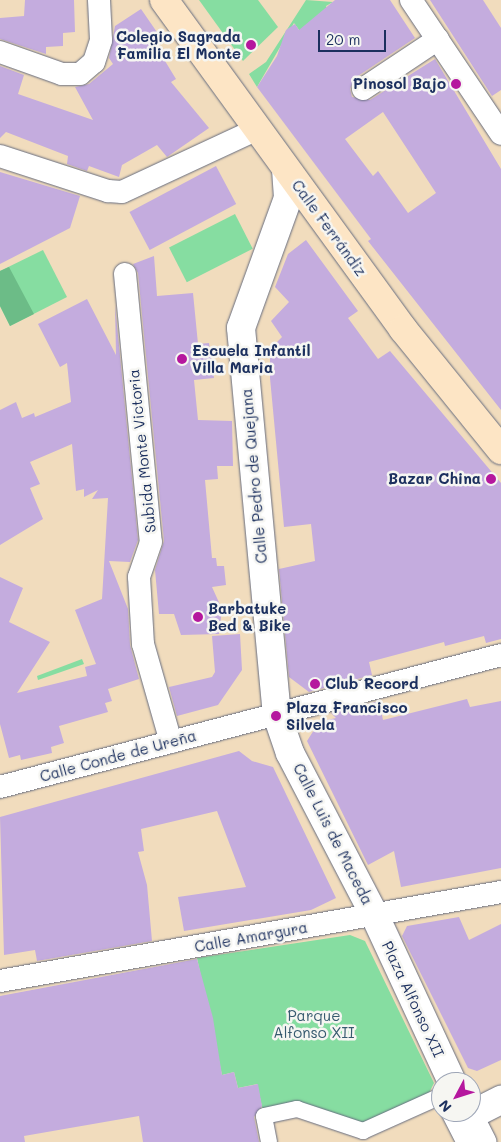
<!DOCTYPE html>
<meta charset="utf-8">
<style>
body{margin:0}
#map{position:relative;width:501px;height:1142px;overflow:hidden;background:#f1dcbd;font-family:Mali,sans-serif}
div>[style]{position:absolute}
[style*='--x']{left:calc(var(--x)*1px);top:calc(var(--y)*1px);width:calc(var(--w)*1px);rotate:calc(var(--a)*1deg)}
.green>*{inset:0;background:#86dda1;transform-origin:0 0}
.forest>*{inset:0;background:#6cbc87}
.building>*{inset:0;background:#c4acde;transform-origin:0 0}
.roads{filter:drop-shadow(0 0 1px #666c7f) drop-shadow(0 0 1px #666c7f)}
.pedestrian>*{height:16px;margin:-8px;padding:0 8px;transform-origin:8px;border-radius:8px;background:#fff}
.minor>*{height:22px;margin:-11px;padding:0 11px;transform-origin:11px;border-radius:11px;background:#fff}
.tertiary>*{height:28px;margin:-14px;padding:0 14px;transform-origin:14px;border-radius:14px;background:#fff}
.secondary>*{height:28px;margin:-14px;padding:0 14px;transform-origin:14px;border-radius:14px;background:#fde5c5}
.dots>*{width:14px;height:14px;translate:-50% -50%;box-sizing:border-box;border:2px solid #f6f6f2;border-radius:50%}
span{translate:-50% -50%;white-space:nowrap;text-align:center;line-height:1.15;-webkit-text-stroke:5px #f6f6f2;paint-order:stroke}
.poi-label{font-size:15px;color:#1b2f5e;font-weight:700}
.right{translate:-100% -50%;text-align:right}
.left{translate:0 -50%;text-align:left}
.street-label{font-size:15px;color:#1b2f5e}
.park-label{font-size:15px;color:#365a6f}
.north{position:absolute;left:431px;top:1072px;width:50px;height:50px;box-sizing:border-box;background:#f6f6f2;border:1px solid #9ea6b7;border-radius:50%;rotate:230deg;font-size:14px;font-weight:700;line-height:20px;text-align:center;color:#1b2f5e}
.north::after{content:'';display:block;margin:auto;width:18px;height:22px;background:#b5179e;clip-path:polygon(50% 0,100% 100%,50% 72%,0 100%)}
.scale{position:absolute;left:318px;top:30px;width:68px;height:22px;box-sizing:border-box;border:2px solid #1b2f5e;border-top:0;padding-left:6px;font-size:15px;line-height:18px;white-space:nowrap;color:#1b2f5e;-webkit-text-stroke:4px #f6f6f2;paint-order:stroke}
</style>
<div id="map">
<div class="green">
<div style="clip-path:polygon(199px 0,258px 0,278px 27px,243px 61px)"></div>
<div style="clip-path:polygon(306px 0,333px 2px,326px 6px,356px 78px,343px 87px,338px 83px,294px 23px,257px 87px,249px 74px,266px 62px)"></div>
<div style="left:235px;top:214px;width:39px;height:74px;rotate:63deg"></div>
<div style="clip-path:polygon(43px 250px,67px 297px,10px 326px,0 306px,0 271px)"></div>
<div style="clip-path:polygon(82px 659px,84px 664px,38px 680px,37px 676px)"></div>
<div style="clip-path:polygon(350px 935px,365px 941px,434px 1083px,428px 1095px,363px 1131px,308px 1114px,264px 1116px,257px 1084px,238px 1088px,234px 1072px,222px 1075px,197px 958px)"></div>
</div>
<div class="forest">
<div style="clip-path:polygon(9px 267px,34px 314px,10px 326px,0 306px,0 271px)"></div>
</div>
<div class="building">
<div style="clip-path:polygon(25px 0,74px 0,75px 32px,63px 33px,63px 46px,46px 47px,46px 54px,0 39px,0 18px,24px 16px)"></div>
<div style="clip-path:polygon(evenodd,335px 0,390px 0,415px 38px,355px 78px,350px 89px,352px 97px,370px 100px,435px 59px,501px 169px,501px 410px,368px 241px,371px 239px,257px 87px,277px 56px,286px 30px,295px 24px,299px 30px,335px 0,383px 112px,436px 193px,408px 213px,378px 171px,373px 176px,345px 139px,383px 112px)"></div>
<div style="clip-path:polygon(430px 0,483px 0,501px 28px,501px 90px,492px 96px)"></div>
<div style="clip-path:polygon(141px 9px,161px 38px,154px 43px,176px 79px,171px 82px,209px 128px,167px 157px,157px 145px,122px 165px,119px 177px,89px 166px,87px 171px,67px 164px,68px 156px,6px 132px,0 138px,0 66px,24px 75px,18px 94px,93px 120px,75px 87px,89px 84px,113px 64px,109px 58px,115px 26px)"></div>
<div style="left:216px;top:166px;width:43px;height:98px;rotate:62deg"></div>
<div style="clip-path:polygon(0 172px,80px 196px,70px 228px,0 264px)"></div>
<div style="clip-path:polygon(306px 240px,358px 311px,348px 318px,378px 359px,390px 351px,501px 483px,501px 639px,486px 643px,484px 636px,445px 646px,444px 642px,369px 662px,372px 675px,309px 692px,289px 677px,279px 569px,315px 561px,311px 524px,284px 527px,270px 378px,270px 349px,282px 337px,271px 321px,289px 302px,275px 287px,288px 254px)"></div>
<div style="clip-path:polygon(154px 256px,157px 296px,193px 293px,198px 344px,209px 343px,214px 378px,194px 380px,198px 420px,232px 421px,233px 466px,217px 466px,218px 479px,205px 480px,212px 558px,216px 558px,217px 566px,224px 566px,226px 585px,212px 587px,222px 609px,219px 634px,181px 635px,174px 614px,159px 614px,155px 570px,164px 541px,138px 273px,133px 264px)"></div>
<div style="clip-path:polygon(87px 299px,116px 355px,115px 305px,138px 540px,130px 562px,109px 561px,128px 609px,130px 645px,139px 679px,108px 689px,112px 701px,105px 703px,108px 712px,59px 726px,64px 743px,51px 747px,52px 753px,21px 760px,20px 755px,9px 758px,0 724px,0 577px,23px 588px,9px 622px,50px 642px,17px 693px,87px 676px,85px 667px,96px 664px,75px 610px,102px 599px,108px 498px,92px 499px,98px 490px,84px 497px,84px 489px,76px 491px,72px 444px,30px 462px,40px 484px,30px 488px,43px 519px,0 545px,0 410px,16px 402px,22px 418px,34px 413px,35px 417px,71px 402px,67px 363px,60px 367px,38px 324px)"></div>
<div style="clip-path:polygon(240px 634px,242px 670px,218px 705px,177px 716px,169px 687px,212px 677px,215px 672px,212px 636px)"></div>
<div style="clip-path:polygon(467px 699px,470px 707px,501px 701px,501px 868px,401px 887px,394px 851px,368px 865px,307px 741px,319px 722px,336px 718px,331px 713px,379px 701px,383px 720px)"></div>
<div style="clip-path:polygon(239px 751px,252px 761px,273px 767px,336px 898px,311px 910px,184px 931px,178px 897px,246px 887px,217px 811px,141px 829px,144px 851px,138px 852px,147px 885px,152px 941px,37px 961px,35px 950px,4px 955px,0 817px)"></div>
<div style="clip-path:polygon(459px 917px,469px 940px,501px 924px,501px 1060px,477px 1071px,468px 1068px,402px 936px,407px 926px)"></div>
<div style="clip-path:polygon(197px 959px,213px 1018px,222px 1075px,234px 1072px,238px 1088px,258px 1084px,262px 1106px,254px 1117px,259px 1142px,143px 1142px,139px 1116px,24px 1136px,25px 1142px,0 1142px,0 996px)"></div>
</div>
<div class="roads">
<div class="pedestrian">
<div style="--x:449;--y:1112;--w:34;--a:63"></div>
<div style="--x:269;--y:1142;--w:26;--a:-101"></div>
<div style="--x:264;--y:1116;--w:34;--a:-12"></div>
<div style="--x:297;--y:1109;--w:70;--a:18.4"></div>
<div style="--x:363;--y:1131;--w:85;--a:-24.2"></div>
</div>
<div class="minor">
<div style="--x:411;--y:0;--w:161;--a:56.1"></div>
<div style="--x:0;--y:52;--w:66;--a:19.5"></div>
<div style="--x:62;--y:74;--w:18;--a:0"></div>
<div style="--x:80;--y:74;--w:18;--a:-41"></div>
<div style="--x:94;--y:62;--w:23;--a:-72"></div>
<div style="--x:101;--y:40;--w:40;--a:-92.9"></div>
<div style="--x:363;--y:89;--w:90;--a:-33.7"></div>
<div style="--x:0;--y:156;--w:114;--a:18"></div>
<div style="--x:108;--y:191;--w:14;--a:4"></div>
<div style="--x:122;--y:192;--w:150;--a:-24.9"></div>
<div style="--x:125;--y:274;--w:269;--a:84.5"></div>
<div style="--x:151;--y:542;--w:37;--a:109"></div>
<div style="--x:139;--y:577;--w:67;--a:86.6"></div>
<div style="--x:143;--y:644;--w:102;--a:74.1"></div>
<div style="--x:0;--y:787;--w:518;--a:-14.76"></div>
<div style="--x:0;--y:981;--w:509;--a:-10.07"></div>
</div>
<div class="tertiary">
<div style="--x:286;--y:169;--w:29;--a:86"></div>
<div style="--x:288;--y:198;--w:138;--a:109.9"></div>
<div style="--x:241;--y:328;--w:389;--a:84.7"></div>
<div style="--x:277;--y:715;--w:40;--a:71.1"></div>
<div style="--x:290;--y:753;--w:184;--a:62.5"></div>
<div style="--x:375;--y:916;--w:183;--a:65.1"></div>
<div style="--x:467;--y:1112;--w:34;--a:63"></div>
<div style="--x:469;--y:1116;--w:36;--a:-27"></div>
</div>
<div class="secondary">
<div style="--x:164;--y:0;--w:407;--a:54"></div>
<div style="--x:403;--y:329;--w:156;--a:51"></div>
</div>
</div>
<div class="dots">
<div style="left:251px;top:45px;background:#b5179e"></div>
<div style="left:456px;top:84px;background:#b5179e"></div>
<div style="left:182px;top:359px;background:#b5179e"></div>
<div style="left:491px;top:479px;background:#b5179e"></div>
<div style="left:198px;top:617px;background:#b5179e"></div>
<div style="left:315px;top:684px;background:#b5179e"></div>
<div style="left:276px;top:716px;background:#b5179e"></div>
</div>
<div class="poi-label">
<span class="right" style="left:241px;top:45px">Colegio Sagrada<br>Familia El Monte</span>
<span class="right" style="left:446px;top:84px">Pinosol Bajo</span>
<span class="left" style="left:192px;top:359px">Escuela Infantil<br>Villa Maria</span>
<span class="right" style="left:481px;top:479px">Bazar China</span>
<span class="left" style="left:208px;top:617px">Barbatuke<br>Bed &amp; Bike</span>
<span class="left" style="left:325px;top:684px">Club Record</span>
<span class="left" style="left:286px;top:716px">Plaza Francisco<br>Silvela</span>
</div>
<div class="street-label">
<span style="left:329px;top:228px;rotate:54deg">Calle Ferrándiz</span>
<span style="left:142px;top:451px;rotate:-96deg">Subida Monte Victoria</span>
<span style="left:254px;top:476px;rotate:-95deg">Calle Pedro de Quejana</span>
<span style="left:118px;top:756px;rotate:-15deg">Calle Conde de Ureña</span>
<span style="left:333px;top:834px;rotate:63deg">Calle Luis de Maceda</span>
<span style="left:251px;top:937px;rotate:-10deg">Calle Amargura</span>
<span style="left:413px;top:999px;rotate:65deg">Plaza Alfonso XII</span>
</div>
<div class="park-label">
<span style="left:314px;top:1024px">Parque<br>Alfonso XII</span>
</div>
<div class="north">N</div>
<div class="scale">20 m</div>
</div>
